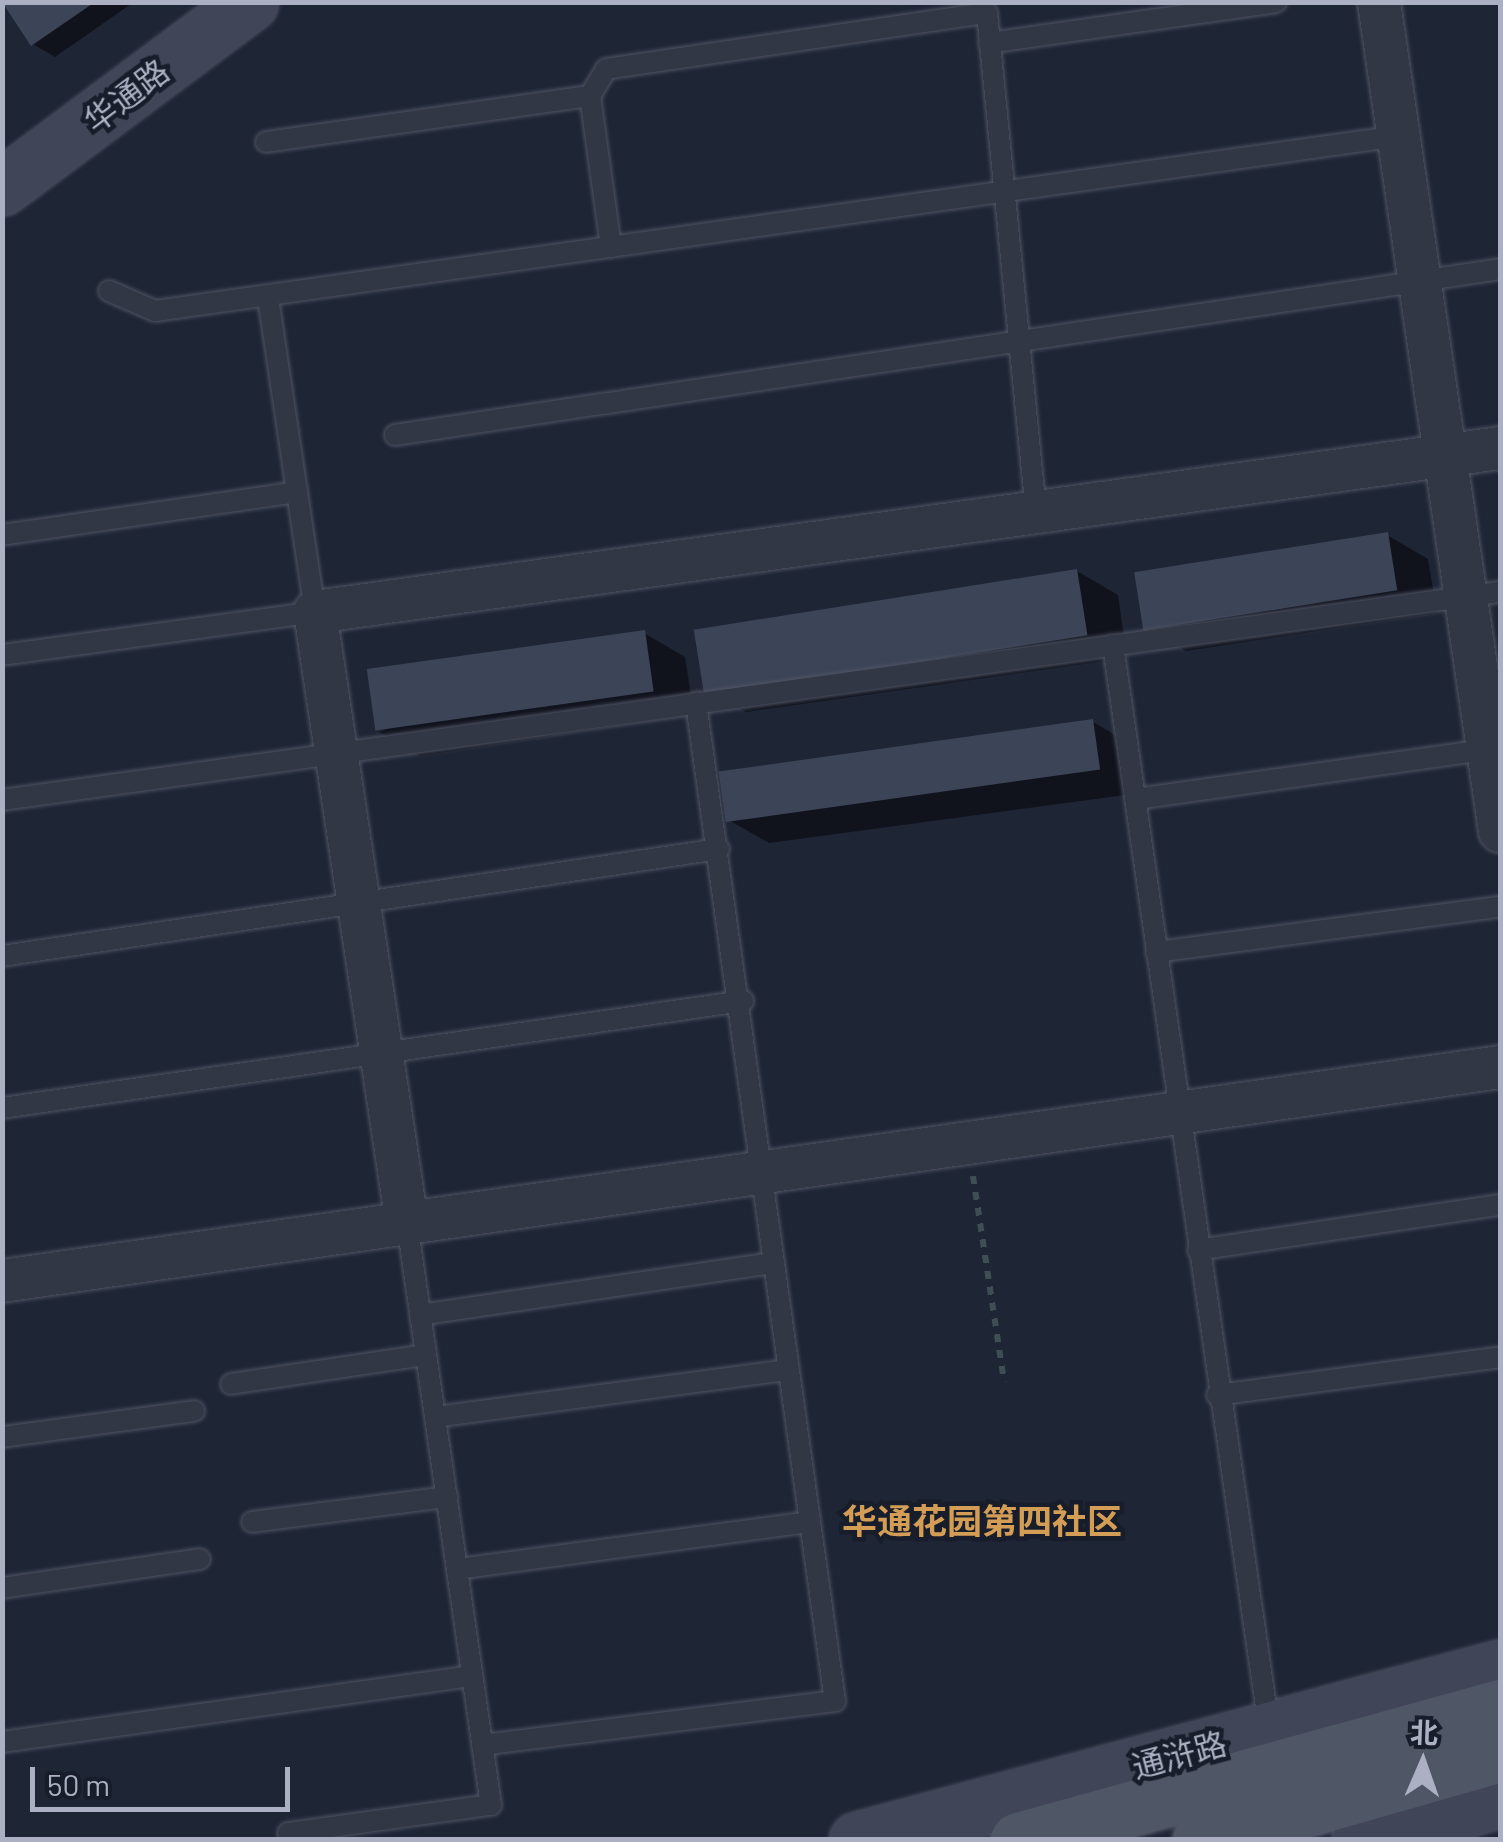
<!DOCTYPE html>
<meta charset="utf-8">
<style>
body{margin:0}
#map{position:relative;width:1503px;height:1842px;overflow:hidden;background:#1e2535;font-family:Barlow,"Noto Sans SC",sans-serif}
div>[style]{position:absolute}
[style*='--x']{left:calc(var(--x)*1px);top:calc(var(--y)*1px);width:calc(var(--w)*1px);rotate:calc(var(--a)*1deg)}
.shadow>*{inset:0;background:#0007}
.building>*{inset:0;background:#3c4458;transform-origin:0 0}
.path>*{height:6px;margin-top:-3px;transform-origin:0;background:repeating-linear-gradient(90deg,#3e4e53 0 8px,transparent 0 16px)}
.roads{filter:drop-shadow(0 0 2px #4f5464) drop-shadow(0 0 2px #4f5464)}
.lane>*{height:20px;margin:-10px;padding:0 10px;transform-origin:10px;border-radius:10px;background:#323745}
.street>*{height:42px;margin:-21px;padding:0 21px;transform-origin:21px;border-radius:21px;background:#323745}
.secondary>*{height:55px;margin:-27.5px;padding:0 27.5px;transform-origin:27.5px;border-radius:27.5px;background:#404658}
.primary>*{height:55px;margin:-27.5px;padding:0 27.5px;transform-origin:27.5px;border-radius:27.5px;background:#4f5666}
span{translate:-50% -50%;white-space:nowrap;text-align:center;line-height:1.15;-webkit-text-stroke:9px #171d2a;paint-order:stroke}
.street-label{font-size:32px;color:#abb1c3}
.neighbourhood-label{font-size:35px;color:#d39d56;font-weight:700}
.frame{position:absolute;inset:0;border:5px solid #abb1c3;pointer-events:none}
.north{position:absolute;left:1373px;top:1712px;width:100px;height:100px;-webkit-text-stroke:8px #171d2a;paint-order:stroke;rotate:2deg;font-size:28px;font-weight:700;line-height:40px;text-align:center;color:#abb1c3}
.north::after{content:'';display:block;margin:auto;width:35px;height:45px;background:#abb1c3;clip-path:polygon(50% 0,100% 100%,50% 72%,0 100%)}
.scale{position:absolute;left:30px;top:1767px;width:260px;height:45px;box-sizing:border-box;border:5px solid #abb1c3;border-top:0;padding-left:12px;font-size:30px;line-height:35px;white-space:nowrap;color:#abb1c3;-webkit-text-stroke:8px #171d2a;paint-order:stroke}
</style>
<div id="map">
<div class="shadow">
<div style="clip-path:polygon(4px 2px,134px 2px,55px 57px,33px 44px)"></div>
<div style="clip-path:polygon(1387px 535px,1428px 559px,1437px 613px,1186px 651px,1145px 627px)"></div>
<div style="clip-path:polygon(1077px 571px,1118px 595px,1127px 658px,746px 712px,705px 688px)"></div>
<div style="clip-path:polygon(644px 633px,685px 657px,694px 714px,420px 756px,379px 732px)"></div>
<div style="clip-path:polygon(1093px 722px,1134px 746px,1140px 793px,769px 843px,727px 819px)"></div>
</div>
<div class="building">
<div style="clip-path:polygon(2px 2px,95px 2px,31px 46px)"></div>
<div style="left:1388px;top:532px;width:59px;height:257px;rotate:81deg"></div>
<div style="left:1077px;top:569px;width:67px;height:388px;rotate:81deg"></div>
<div style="left:645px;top:630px;width:62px;height:281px;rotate:82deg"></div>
<div style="left:1093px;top:719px;width:51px;height:378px;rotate:82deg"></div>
</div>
<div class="path">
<div style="--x:973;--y:1176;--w:208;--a:81.4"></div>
</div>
<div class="roads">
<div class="lane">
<div style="--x:989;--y:43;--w:290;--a:-8.1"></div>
<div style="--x:266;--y:142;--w:327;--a:-8.1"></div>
<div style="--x:611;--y:247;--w:152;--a:-97.9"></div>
<div style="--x:590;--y:96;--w:31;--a:-59"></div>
<div style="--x:606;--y:69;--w:385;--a:-8.4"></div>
<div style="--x:987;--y:13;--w:501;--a:84.39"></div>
<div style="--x:109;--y:291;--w:50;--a:23.5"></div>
<div style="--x:155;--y:311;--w:1255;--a:-8.01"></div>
<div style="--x:395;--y:435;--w:1117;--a:-8.54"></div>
<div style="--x:2;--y:535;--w:298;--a:-8.3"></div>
<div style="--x:1113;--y:645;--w:1094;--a:81.8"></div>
<div style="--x:2;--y:655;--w:316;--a:-7.8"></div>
<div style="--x:315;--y:612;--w:319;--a:-98.5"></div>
<div style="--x:1136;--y:799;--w:358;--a:-8"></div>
<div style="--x:2;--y:800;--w:1512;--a:-7.91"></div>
<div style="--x:1156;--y:952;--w:347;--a:-7.5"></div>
<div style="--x:2;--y:956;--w:725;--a:-8.49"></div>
<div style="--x:2;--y:1108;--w:749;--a:-8.22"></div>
<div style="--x:1198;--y:1250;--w:305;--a:-8.5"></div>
<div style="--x:420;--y:1315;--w:358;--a:-8.4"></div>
<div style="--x:231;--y:1384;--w:197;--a:-8.5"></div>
<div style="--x:1217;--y:1395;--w:286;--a:-7.6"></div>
<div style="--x:435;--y:1417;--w:357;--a:-7.6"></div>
<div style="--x:2;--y:1437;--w:194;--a:-7.7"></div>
<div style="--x:252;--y:1522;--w:197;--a:-7.3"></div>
<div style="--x:457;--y:1569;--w:356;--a:-7.6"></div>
<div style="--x:2;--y:1588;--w:200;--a:-8.3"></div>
<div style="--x:2;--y:1742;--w:475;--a:-8"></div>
<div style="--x:482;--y:1745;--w:356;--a:-7.1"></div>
<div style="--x:835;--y:1701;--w:1008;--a:-97.93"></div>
<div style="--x:288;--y:1833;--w:205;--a:-7.9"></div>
<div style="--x:491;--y:1805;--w:588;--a:-98.21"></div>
</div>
<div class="street">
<div style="--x:1379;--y:2;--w:838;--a:81.7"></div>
<div style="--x:407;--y:1223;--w:618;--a:-98.56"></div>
<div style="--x:315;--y:612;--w:1196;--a:-7.88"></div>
<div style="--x:2;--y:1281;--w:1513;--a:-8.13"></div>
</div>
<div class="secondary">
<div style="--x:2;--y:187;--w:309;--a:-36.7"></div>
<div style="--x:857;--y:1840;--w:666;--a:-14.98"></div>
<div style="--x:1360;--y:1840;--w:146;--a:-16.3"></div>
</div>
<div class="primary">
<div style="--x:1018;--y:1840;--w:500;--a:-15.43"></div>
<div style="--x:1200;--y:1840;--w:312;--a:-16"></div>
</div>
</div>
<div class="street-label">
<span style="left:126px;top:95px;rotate:-37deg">华通路</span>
<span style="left:1179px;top:1754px;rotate:-15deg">通浒路</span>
</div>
<div class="neighbourhood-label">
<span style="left:982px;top:1520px">华通花园第四社区</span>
</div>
<div class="frame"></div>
<div class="north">北</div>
<div class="scale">50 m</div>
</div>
